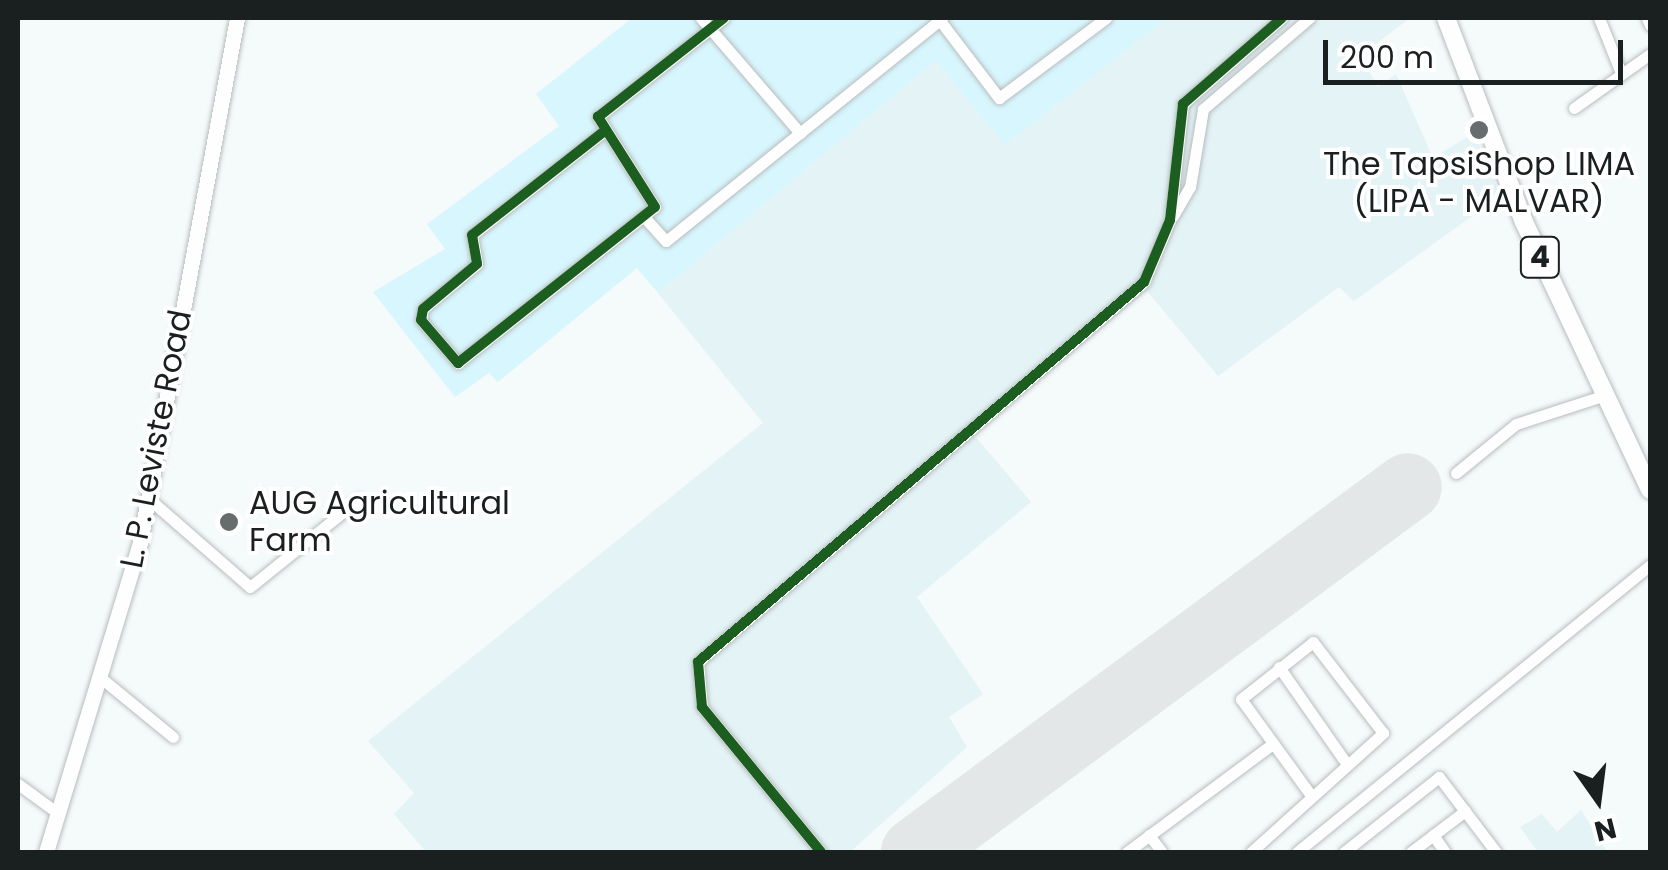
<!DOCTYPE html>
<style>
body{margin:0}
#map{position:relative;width:1668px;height:870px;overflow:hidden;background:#f5fafb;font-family:Poppins,sans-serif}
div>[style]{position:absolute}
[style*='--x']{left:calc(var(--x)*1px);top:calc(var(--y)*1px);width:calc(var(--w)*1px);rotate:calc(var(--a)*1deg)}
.built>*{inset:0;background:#e3f3f6}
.green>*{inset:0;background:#d7f6fd}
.runway>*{height:68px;margin:-34px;padding:0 34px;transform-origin:34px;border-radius:34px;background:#e4e7e8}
.roads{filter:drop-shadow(0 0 2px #b8bdbe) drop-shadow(0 0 2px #b8bdbe)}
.minor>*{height:11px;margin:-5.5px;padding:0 5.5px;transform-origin:5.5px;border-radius:5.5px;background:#fefefe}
.major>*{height:15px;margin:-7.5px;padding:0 7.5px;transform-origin:7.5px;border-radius:7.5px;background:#fefefe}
.highway>*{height:18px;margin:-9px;padding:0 9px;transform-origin:9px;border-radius:9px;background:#fefefe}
.cycleway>*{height:10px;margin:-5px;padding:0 5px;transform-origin:5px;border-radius:5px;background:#1b5e20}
.dots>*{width:28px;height:28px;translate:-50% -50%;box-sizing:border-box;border:5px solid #fff;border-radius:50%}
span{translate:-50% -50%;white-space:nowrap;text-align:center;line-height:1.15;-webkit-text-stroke:8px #fff;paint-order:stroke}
.shield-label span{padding:2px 8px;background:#fff;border:2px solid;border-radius:8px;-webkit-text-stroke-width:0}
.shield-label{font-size:30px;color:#1a1f20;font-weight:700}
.poi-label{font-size:32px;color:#1a1f20}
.left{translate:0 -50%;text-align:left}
.street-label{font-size:32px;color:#1a1f20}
.frame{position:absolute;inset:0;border:20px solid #1a1f20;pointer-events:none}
.north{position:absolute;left:1548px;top:750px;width:100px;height:100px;-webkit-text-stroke:8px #fff;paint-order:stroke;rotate:166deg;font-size:28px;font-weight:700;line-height:40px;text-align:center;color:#1a1f20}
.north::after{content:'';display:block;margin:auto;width:35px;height:45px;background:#1a1f20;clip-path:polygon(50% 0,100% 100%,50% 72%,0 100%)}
.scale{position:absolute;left:1323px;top:40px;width:300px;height:45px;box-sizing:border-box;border:5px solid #1a1f20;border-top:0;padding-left:12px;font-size:30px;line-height:35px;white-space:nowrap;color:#1a1f20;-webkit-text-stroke:8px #fff;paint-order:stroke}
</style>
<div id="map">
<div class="built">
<div style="clip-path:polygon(1167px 18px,1410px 18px,1360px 56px,1378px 87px,1396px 74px,1433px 158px,1474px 133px,1500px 196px,1354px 301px,1339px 287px,1218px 376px,1147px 291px,973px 434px,1031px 502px,917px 597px,983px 694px,949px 717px,967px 747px,850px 852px,426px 852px,394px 814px,414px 793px,368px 741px,763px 423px,658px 293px,935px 61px,1005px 145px)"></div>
<div style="clip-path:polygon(1581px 810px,1607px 852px,1538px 852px,1520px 827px,1542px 814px,1557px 832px)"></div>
</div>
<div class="green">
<div style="clip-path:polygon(632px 18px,1167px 18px,1005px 145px,935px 61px,658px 293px,637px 268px,498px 382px,489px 373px,455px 397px,373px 292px,445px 249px,427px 224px,559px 126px,536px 94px)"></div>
</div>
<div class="runway">
<div style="--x:915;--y:852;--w:613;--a:-36.51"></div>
</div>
<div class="roads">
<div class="minor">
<div style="--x:701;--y:18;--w:152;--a:49.3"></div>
<div style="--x:938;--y:18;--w:101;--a:52.7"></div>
<div style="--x:999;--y:98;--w:134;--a:-36.8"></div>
<div style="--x:1599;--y:18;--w:59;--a:68.2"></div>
<div style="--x:1647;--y:18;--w:8;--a:67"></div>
<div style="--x:1574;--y:108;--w:93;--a:-35.4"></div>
<div style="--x:602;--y:133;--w:165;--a:141.9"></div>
<div style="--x:472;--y:235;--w:29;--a:80"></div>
<div style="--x:477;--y:264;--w:70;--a:140.2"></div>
<div style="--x:423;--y:309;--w:11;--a:100"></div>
<div style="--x:421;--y:320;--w:57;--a:49.3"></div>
<div style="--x:458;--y:363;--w:251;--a:-38.4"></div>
<div style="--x:655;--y:207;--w:107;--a:-122.3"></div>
<div style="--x:598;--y:117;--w:160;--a:-38.2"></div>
<div style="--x:1173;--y:216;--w:34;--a:-60"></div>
<div style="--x:1190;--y:187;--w:79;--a:-80.5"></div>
<div style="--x:1203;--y:109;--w:140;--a:-40.6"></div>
<div style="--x:645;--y:218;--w:31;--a:48"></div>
<div style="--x:666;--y:241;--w:355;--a:-38.9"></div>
<div style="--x:1456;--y:473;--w:77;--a:-39.2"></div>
<div style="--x:1516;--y:424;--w:94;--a:-18"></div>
<div style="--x:148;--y:498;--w:135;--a:41.1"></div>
<div style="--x:250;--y:587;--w:139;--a:-38.9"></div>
<div style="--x:1279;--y:667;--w:117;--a:55.1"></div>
<div style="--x:101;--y:678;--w:93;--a:39.3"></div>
<div style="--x:18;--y:784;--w:51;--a:36.2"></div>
<div style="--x:1149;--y:835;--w:21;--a:53"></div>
<div style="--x:1433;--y:835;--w:21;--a:55"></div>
<div style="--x:821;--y:852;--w:188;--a:-129.4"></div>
<div style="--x:702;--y:707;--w:45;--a:-95.1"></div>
<div style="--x:698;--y:662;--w:586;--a:-40.43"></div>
<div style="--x:1144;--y:282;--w:67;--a:-67.2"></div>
<div style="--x:1170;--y:220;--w:117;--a:-83.6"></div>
<div style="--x:1183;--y:104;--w:131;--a:-41"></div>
<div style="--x:1127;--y:852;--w:179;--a:-36.6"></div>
<div style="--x:1251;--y:852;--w:178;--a:-42"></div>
<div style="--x:1383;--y:733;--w:115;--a:-127.6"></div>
<div style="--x:1313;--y:642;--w:92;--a:141.6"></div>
<div style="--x:1241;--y:699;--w:117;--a:54"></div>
<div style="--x:1297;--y:852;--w:455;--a:-39.1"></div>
<div style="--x:1344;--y:852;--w:121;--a:-38.3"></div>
<div style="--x:1439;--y:777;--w:94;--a:52.8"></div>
<div style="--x:1411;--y:852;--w:68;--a:-37.2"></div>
</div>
<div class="major">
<div style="--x:46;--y:852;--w:324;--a:-73.1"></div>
<div style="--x:140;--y:542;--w:533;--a:-79.51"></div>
</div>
<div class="highway">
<div style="--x:1446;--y:18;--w:218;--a:69.1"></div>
<div style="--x:1524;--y:222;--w:296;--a:64.8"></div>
</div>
</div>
<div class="cycleway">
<div style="--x:602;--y:133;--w:165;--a:141.9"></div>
<div style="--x:472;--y:235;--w:29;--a:80"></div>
<div style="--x:477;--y:264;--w:70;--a:140.2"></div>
<div style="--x:423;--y:309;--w:11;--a:100"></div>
<div style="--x:421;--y:320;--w:57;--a:49.3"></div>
<div style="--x:458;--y:363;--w:251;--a:-38.4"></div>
<div style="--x:655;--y:207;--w:107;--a:-122.3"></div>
<div style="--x:598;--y:117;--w:160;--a:-38.2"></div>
<div style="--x:821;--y:852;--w:188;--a:-129.4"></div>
<div style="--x:702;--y:707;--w:45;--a:-95.1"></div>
<div style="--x:698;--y:662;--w:586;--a:-40.43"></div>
<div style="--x:1144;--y:282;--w:67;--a:-67.2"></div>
<div style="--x:1170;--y:220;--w:117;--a:-83.6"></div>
<div style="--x:1183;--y:104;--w:131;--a:-41"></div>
</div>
<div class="dots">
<div style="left:1479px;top:130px;background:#676c6d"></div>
<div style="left:229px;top:522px;background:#676c6d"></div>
</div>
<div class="shield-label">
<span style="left:1540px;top:257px">4</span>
</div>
<div class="poi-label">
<span style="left:1479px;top:183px">The TapsiShop LIMA<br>(LIPA - MALVAR)</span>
<span class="left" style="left:249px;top:522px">AUG Agricultural<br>Farm</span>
</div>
<div class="street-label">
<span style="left:156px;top:439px;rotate:-79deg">L. P. Leviste Road</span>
</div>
<div class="frame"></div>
<div class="north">N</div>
<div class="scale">200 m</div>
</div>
